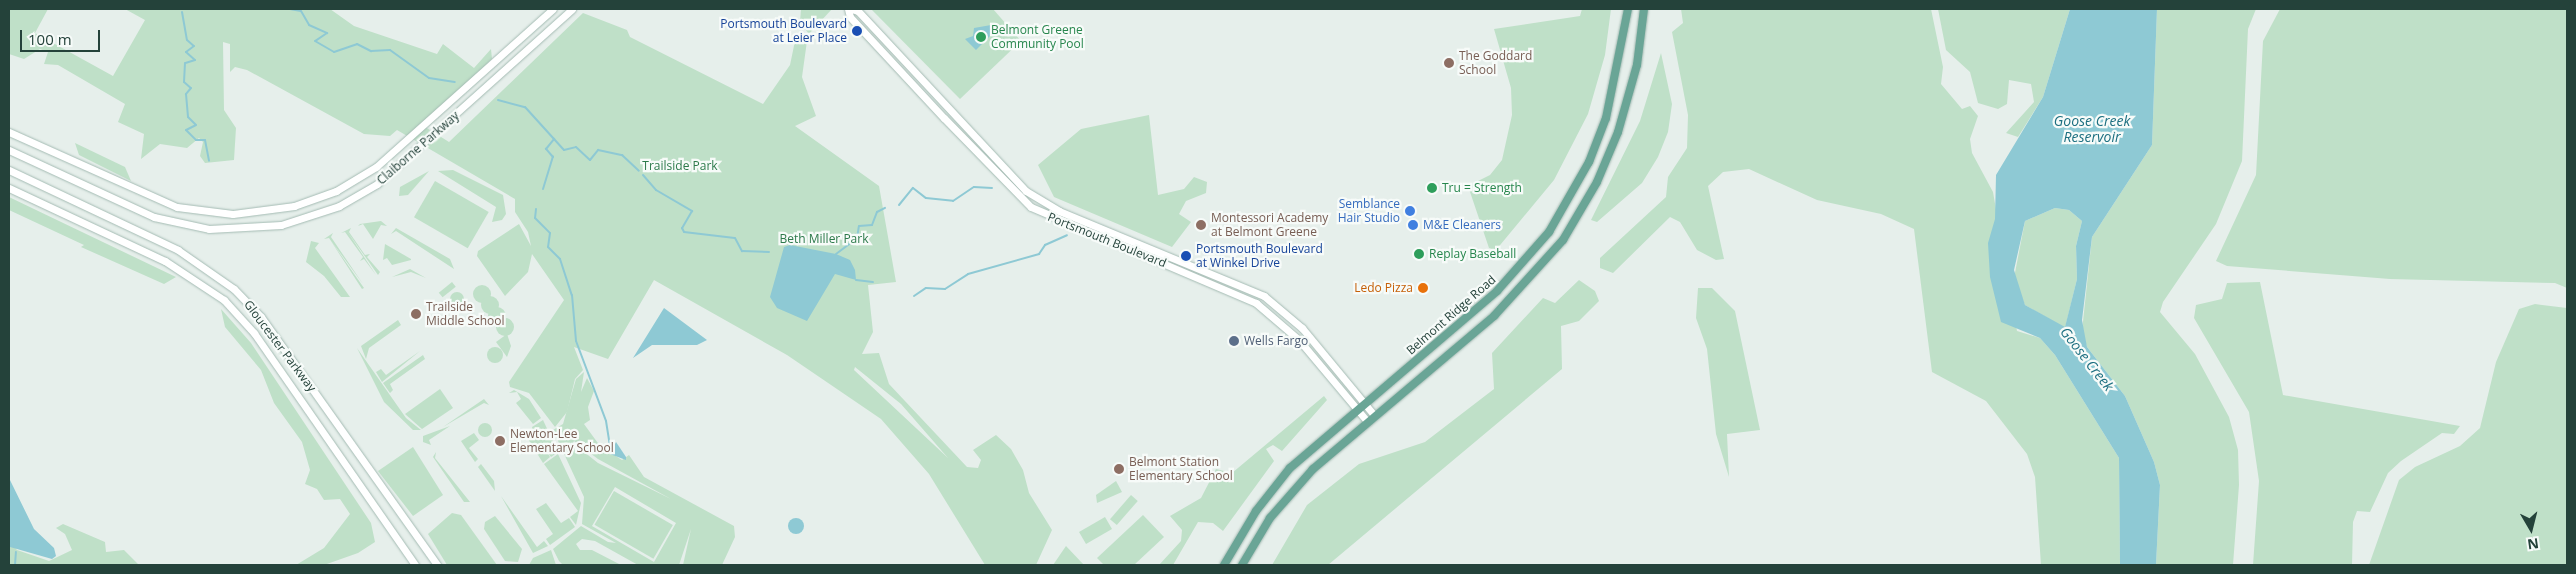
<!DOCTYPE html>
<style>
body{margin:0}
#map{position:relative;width:2576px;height:574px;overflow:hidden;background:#e6efeb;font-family:"Open Sans",sans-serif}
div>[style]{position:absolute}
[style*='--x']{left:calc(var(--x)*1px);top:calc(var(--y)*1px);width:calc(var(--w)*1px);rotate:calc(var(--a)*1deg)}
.green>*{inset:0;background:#bfe0c8;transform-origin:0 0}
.round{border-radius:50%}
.water>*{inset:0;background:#8ec9d4}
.stream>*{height:2px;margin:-1px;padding:0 1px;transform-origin:1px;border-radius:1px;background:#8ec9d4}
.roads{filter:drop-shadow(0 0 1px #a4bbb3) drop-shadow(0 0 1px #a4bbb3)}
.secondary>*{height:7px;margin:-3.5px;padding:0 3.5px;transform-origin:3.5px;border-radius:3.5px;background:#fff}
.primary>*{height:8px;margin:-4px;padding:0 4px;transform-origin:4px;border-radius:4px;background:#6aa596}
.dots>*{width:14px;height:14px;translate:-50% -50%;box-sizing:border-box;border:2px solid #f7fbf9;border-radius:50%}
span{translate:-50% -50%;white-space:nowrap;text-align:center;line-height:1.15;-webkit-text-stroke:4.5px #f7fbf9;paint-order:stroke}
.transit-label{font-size:12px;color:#164399}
.right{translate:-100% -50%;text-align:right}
.left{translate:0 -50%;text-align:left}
.leisure-label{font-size:12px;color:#27864d}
.education-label{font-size:12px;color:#785e54}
.street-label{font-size:12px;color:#24423a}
.park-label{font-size:12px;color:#2d7a4b}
.shop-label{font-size:12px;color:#366cbe}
.food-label{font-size:12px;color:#c56008}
.service-label{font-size:12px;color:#4e5e75}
.water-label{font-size:14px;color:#1c6f80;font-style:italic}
.frame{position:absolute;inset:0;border:10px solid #24423a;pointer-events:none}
.north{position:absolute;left:2506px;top:504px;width:50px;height:50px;-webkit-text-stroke:4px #f7fbf9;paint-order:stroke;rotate:172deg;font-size:14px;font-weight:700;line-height:20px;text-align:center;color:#24423a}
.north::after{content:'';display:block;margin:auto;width:18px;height:22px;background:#24423a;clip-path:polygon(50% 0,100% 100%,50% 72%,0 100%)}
.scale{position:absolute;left:20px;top:30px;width:80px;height:22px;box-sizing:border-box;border:2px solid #24423a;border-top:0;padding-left:6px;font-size:15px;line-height:18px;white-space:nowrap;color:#24423a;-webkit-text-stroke:4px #f7fbf9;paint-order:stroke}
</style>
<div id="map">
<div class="green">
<div style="clip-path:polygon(evenodd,9px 9px,48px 9px,35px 33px,113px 76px,145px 20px,125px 9px,330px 9px,354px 26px,437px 54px,443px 44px,474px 68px,491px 49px,492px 59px,422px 125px,449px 142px,583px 13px,627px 30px,630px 37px,763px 104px,790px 65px,795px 41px,803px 34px,807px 41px,802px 77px,816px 116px,795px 126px,879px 186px,896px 282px,868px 285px,873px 332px,862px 354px,879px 353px,889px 384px,967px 467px,978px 468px,981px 460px,973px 450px,996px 435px,1011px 449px,1023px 470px,1029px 493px,1052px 530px,1036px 565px,985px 565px,929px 474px,881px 419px,787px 355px,654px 280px,608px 359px,574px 347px,583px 370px,575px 379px,567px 412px,555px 427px,529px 393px,510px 387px,509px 382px,564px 300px,532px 254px,528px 272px,505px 296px,477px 256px,478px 251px,519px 224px,531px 246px,528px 232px,515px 212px,515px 199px,397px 130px,390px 136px,364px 134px,247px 70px,235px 67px,230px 72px,230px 44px,223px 42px,224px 110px,236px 128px,234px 160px,205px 163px,200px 156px,203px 142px,199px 138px,187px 148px,160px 144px,141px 159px,144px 134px,118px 122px,125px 104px,58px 65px,44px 64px,48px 52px,40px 49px,24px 59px,9px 54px,9px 9px,855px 367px,901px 404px,948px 458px,854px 370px,855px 367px)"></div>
<div style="clip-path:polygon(801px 9px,832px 9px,809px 34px,800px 22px)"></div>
<div style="clip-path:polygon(871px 9px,993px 9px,1021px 41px,960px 99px)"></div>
<div style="clip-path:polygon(1582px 9px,1611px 9px,1605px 55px,1588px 114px,1554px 180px,1496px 250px,1489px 248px,1468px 186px,1490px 175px,1502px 160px,1512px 115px,1511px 88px,1494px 29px,1580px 16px)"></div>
<div style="clip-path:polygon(1681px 9px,1931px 9px,1943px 67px,1941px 84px,1962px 109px,1970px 106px,1978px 116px,1970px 139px,1972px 153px,1993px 192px,2017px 331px,2040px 338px,2055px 355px,2119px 458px,2120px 565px,2041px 565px,2035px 477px,2027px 454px,1986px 401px,1932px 372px,1914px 229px,1881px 214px,1817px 200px,1749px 169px,1723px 172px,1708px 186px,1724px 259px,1716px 260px,1697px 250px,1680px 222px,1670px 217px,1613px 273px,1600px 268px,1600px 258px,1666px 197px,1668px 177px,1687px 148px,1688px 115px,1672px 32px,1683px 23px)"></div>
<div style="clip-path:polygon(1938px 9px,2070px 9px,2043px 97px,2018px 137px,2006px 133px,2034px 102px,2031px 84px,2009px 80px,2007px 104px,1998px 109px,1978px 103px,1970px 72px,1946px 50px)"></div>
<div style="clip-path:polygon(2157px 9px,2256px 9px,2248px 29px,2242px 161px,2216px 224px,2163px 302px,2160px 312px,2195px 354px,2229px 417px,2238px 450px,2239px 485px,2233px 565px,2156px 565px,2160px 485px,2154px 462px,2125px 396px,2087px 347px,2082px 331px,2092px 237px,2152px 145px)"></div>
<div style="clip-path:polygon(2280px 9px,2567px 9px,2567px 288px,2555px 283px,2390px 279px,2227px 266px,2216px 261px,2256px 175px,2263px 41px)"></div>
<div style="clip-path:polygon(1661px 53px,1672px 104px,1668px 132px,1658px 157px,1642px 183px,1597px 222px,1591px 220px,1640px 121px)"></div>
<div style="clip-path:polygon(1149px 115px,1158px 195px,1184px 189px,1194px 177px,1207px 182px,1206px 193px,1186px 201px,1179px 214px,1191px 222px,1172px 247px,1054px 197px,1038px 165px,1081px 129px)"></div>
<div style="clip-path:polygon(75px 143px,125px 167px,131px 181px,79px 155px)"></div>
<div style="clip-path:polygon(453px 170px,503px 195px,506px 214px,502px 220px,492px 222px,496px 207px,438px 171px)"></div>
<div style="clip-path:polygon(429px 171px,408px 195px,399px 196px,400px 187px)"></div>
<div style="left:435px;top:181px;width:62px;height:42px;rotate:30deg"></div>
<div style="clip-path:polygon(9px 197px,59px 221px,176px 277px,164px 284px,81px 247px,84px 245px,9px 210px)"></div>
<div style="clip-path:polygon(2055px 208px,2069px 210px,2082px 221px,2076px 246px,2077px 279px,2065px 328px,2025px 305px,2014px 278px,2025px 221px)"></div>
<div style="clip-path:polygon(381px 221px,387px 226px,381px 225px,373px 239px,363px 224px,358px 226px,360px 224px)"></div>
<div style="clip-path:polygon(351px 228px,349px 232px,365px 255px,370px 254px,367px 257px,380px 272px,378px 275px,347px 231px,376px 275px,364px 259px,360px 261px,363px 257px,345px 232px,341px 233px)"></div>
<div style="clip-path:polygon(396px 228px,450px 259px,454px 269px,396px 231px,391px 234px)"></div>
<div style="clip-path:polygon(333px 233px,331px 237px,363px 284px,329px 238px,364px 288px,362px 289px,329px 238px,324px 239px)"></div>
<div style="clip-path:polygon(311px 241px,319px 243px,315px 248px,350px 297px,341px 297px,324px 276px,306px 262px)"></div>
<div style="clip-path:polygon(385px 244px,411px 259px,411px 260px,392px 265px,387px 258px,383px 260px)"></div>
<div style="clip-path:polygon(410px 269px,426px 278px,411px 272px,392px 277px)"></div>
<div style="clip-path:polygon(1579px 280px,1595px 291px,1599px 301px,1579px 321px,1561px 326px,1562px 369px,1328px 565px,1272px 565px,1307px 505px,1359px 464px,1425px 442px,1494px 389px,1492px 353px,1543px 298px,1555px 303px)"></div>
<div style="left:452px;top:282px;width:6px;height:17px;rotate:51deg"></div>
<div style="clip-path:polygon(2260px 282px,2283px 395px,2460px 426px,2454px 434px,2442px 433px,2401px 461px,2388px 473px,2370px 512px,2357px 511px,2353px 522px,2352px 565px,2253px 565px,2259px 481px,2249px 412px,2194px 318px,2196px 305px,2222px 299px,2227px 283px)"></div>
<div class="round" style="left:473px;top:285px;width:18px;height:18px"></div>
<div style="clip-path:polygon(1698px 288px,1712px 288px,1735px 311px,1760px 430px,1727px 434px,1729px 477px,1716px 434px,1707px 349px,1696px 318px)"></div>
<div class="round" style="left:450px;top:292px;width:14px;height:14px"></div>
<div class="round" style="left:481px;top:296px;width:18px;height:18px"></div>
<div style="clip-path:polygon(2535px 304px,2567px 308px,2567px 565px,2369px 565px,2399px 480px,2415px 467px,2460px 446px,2480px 428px,2496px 362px,2519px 309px)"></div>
<div class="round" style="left:488px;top:307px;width:18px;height:18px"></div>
<div style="clip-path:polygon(221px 309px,251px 343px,371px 523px,375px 542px,358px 553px,324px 565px,296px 565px,324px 548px,350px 514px,340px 499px,324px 500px,317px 489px,305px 484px,310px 470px,302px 442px,274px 403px,261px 370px,225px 327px)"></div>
<div class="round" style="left:496px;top:318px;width:18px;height:18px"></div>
<div style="clip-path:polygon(398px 320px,401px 325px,369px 348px,366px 359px,361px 346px)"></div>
<div style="clip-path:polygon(507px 334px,511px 346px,507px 357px,496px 342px)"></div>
<div class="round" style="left:487px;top:347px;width:16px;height:16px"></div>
<div style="clip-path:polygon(357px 348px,406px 418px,421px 430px,413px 430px,384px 402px)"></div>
<div style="clip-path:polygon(420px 351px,382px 382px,376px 372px,381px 369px,386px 375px)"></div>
<div style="clip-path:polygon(423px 355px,425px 359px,390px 384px,393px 390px,390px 393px,383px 383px)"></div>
<div style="clip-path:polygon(evenodd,584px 372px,581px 392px,587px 378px,594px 391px,588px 407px,590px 420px,584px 424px,600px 446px,622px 460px,629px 455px,644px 477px,734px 526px,735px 537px,722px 565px,683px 565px,691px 529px,679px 565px,638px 565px,595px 541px,582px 539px,576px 544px,580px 550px,592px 550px,621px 565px,563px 565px,559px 561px,553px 549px,581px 526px,608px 542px,616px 543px,582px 524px,584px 497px,553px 430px,563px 424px,576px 379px,584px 372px,574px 441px,598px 459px,671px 499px,598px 463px,574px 444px,571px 446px,574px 441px,584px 372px,615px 487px,676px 523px,654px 562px,592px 526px,615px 487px)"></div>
<div style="clip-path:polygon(440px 389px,453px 408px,422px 429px,405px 414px)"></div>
<div style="clip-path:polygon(514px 390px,529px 399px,541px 418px,533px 424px,516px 403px,521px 399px,517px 392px,509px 393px)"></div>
<div style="clip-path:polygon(1324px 396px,1327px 400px,1282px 451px,1273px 445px,1266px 449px,1274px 461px,1223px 531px,1213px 523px,1198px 522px,1173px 565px,1159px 565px,1181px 541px,1182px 530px,1170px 516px,1201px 498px,1216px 469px,1232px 473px)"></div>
<div style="clip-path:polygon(484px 399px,489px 405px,484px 403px,443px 427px)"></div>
<div style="clip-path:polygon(543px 420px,558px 452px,551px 457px,547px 452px,550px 457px,543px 463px,525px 434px,533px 432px,532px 427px)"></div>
<div class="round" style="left:478px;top:423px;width:14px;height:14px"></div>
<div style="clip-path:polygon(450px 426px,429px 440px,431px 445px,423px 442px,423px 436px)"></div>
<div style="clip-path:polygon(474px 433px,479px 440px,469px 448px,478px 459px,475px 462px,461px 441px)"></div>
<div style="clip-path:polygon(413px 447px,443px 495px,413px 516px,378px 471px)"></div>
<div style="clip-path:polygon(436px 452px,435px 458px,470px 502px,464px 502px,433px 457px)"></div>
<div style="clip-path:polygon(558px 454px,581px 503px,576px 525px,570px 517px,578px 511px,544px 464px)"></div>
<div style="clip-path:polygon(481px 464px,494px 481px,495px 491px,478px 467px)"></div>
<div style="clip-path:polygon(1116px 481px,1122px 492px,1097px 503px,1096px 495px)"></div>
<div style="left:614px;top:491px;width:68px;height:39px;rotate:30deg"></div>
<div style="left:1131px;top:495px;width:9px;height:32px;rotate:41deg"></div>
<div style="clip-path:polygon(501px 496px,537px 547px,544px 541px,548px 546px,533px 553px)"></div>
<div style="clip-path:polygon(546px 503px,561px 523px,569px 518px,575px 527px,550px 545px,546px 539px,553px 534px,536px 509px)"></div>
<div style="clip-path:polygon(452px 513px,461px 515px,497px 565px,447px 565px,428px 534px)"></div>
<div style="clip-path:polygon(1143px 515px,1164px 537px,1134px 565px,1104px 565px,1097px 558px)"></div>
<div style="clip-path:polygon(495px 516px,522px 549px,518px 562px,505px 561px,484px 529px,485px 522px)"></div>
<div style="left:1105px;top:517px;width:14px;height:30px;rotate:60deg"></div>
<div style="clip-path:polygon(63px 524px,105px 542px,106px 552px,124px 550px,139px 565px,9px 565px,9px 540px,17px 550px,49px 561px,72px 550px,65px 534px,56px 528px)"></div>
<div style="clip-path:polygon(1066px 546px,1084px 565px,1053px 565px)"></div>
<div style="clip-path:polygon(551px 550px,556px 565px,529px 565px,533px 558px)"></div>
</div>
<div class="water">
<div style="clip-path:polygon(evenodd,2070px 9px,2157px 9px,2152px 145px,2092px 237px,2082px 320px,2087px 347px,2125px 396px,2154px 462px,2160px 485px,2156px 565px,2120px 565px,2119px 458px,2055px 355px,2040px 338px,2001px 322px,1990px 277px,1988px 243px,1995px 219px,1996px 175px,2043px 97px,2070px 9px,2055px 208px,2069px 210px,2082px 221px,2076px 246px,2077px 279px,2065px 327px,2025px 305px,2014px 270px,2025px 221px,2055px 208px)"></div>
<div style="clip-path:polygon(991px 25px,994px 32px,976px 50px,965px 39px,973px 36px,974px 28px)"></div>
<div style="clip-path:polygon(790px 245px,836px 254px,850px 260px,855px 270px,856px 280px,835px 274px,807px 321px,777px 308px,770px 297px,784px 247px)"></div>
<div style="clip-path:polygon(664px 308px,707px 340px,697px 345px,652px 345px,633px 358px)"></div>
<div style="clip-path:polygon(616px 442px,626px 457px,626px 460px,610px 454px)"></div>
<div style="clip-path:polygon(9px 478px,34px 529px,54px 548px,56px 556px,52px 559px,10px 547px)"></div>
<div class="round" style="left:788px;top:518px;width:16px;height:16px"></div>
</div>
<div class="stream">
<div style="--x:290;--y:9;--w:11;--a:10"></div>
<div style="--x:301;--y:11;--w:16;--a:60"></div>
<div style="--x:309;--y:25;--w:20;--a:24"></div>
<div style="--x:327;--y:33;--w:14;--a:146"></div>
<div style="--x:315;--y:41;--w:22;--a:30"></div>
<div style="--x:334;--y:52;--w:24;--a:-19"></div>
<div style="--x:357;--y:44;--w:16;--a:27"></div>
<div style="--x:371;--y:51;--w:19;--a:-3"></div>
<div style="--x:390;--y:50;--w:48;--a:35.7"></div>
<div style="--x:429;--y:78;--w:26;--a:9"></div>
<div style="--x:182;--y:12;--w:28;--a:80"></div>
<div style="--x:187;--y:40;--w:9;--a:41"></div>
<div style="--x:194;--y:46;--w:10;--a:143"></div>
<div style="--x:186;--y:52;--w:12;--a:42"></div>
<div style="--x:195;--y:60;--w:10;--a:163"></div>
<div style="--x:185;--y:63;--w:19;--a:93"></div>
<div style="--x:184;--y:82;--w:9;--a:41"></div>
<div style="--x:191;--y:88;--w:8;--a:130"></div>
<div style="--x:186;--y:94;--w:23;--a:85"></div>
<div style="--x:188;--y:117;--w:11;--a:45"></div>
<div style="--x:196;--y:125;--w:11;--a:153"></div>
<div style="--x:186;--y:130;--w:14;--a:45"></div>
<div style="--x:196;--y:140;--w:9;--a:0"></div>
<div style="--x:205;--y:140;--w:21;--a:79"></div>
<div style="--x:498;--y:100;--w:28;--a:15"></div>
<div style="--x:525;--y:107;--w:58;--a:47.8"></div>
<div style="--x:564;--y:150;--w:12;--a:-14"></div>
<div style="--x:576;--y:147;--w:19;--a:43"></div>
<div style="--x:590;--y:160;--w:13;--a:-51"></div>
<div style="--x:598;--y:150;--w:25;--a:12"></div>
<div style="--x:622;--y:155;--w:23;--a:43"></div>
<div style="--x:643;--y:175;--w:20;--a:49"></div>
<div style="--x:656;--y:190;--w:42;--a:30.3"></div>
<div style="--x:692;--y:211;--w:20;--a:120"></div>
<div style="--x:682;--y:228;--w:4;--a:63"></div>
<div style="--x:684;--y:232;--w:51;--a:6.7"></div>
<div style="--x:735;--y:238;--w:15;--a:62"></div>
<div style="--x:742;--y:251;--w:27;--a:2"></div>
<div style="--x:543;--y:189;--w:34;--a:-73"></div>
<div style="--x:553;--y:157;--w:11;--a:-131"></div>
<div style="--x:546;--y:149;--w:13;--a:-51"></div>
<div style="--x:899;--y:205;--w:22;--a:-51"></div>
<div style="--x:913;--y:188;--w:16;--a:38"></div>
<div style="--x:926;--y:198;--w:27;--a:6"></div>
<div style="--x:953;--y:201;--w:25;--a:-34"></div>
<div style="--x:974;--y:187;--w:18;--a:3"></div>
<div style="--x:536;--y:209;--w:9;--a:96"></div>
<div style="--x:535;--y:218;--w:21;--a:45"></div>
<div style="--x:550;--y:233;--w:14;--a:98"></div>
<div style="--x:548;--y:247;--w:17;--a:45"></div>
<div style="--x:560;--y:259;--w:38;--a:72"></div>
<div style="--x:572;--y:295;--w:46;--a:85"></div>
<div style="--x:576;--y:341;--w:85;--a:69.4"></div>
<div style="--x:606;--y:421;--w:25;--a:81"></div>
<div style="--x:836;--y:254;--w:26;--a:-37"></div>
<div style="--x:857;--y:238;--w:12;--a:-81"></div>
<div style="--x:859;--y:226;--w:13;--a:-4"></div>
<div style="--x:872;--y:225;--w:14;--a:-69"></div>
<div style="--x:877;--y:212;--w:9;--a:-27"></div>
<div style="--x:856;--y:280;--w:17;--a:7"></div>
<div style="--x:914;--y:296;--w:14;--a:-34"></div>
<div style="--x:926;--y:288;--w:19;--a:3"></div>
<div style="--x:945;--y:289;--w:27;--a:-33"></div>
<div style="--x:968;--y:274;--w:74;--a:-15.7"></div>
<div style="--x:1039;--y:254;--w:11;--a:-56"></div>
<div style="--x:1045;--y:245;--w:24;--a:-24"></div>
<div style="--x:15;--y:565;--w:13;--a:-86"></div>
</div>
<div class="roads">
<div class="secondary">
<div style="--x:848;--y:9;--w:8;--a:76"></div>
<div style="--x:850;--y:17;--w:138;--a:47.1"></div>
<div style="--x:944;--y:118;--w:124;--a:45.7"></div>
<div style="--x:1031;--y:207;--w:245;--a:23.1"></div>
<div style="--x:1256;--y:303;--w:57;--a:40.7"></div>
<div style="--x:1299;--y:340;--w:106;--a:50"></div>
<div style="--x:851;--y:9;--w:7;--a:16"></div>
<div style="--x:858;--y:11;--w:246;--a:47"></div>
<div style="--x:1026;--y:191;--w:39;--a:31"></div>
<div style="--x:1059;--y:211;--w:222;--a:22.5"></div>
<div style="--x:1264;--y:296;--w:50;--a:40.1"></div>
<div style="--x:1302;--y:328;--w:113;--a:50.4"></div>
<div style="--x:9;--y:132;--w:184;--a:24.1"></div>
<div style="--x:177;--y:207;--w:56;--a:7.1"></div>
<div style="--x:233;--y:214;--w:62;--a:-7.5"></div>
<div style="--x:294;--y:206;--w:45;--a:-19.7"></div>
<div style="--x:336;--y:191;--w:47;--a:-31"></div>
<div style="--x:376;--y:167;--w:237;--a:-41.8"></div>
<div style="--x:9;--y:150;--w:160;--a:24.8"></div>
<div style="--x:154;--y:217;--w:56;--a:12.3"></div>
<div style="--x:209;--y:229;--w:72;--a:-3.2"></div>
<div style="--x:281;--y:225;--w:61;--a:-18.1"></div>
<div style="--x:339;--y:206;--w:44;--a:-30.1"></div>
<div style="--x:377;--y:184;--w:262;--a:-41.9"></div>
<div style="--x:9;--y:170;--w:187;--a:25.3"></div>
<div style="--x:178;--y:250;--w:68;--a:34.9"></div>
<div style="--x:234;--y:289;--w:39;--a:46"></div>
<div style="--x:261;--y:317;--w:304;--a:54.6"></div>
<div style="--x:9;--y:188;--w:172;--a:25.1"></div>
<div style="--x:165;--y:261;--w:71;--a:33.5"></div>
<div style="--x:224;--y:300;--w:45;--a:47.7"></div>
<div style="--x:254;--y:333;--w:282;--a:55.2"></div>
</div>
<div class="primary">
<div style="--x:1224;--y:565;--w:63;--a:-59.3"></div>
<div style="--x:1256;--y:511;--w:55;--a:-51.7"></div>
<div style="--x:1290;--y:468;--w:272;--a:-40.5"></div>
<div style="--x:1497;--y:291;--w:79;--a:-48.6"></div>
<div style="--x:1549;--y:232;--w:81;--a:-60.3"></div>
<div style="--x:1589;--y:162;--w:47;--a:-68.9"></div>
<div style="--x:1606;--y:118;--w:111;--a:-78.6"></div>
<div style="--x:1242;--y:565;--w:55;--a:-59.2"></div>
<div style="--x:1270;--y:518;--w:65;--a:-48.7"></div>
<div style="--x:1313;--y:469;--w:237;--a:-40.2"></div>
<div style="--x:1494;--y:316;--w:103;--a:-47.8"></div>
<div style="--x:1563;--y:240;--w:67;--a:-59.6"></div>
<div style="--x:1597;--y:182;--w:54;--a:-67.2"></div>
<div style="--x:1618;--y:132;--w:70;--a:-74.2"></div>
<div style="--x:1637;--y:65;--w:56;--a:-82.9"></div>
</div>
</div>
<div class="dots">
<div style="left:857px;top:31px;background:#1a4fb4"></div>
<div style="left:981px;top:37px;background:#2e9e5b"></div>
<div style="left:1449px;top:63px;background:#8d6e63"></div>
<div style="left:1432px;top:188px;background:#2e9e5b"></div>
<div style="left:1410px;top:211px;background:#3f7fe0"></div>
<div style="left:1201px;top:225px;background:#8d6e63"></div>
<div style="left:1413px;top:225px;background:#3f7fe0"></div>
<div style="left:1419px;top:254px;background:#2e9e5b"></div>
<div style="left:1186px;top:256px;background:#1a4fb4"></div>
<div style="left:1423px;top:288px;background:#e8710a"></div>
<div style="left:416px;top:314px;background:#8d6e63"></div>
<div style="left:1234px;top:341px;background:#5c6f8a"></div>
<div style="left:500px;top:441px;background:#8d6e63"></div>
<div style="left:1119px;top:469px;background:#8d6e63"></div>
</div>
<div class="transit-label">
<span class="right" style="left:847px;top:31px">Portsmouth Boulevard<br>at Leier Place</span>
<span class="left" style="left:1196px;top:256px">Portsmouth Boulevard<br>at Winkel Drive</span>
</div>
<div class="leisure-label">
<span class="left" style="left:991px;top:37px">Belmont Greene<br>Community Pool</span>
<span class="left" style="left:1442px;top:188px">Tru = Strength</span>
<span class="left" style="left:1429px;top:254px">Replay Baseball</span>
</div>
<div class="education-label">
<span class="left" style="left:1459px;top:63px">The Goddard<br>School</span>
<span class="left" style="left:1211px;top:225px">Montessori Academy<br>at Belmont Greene</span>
<span class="left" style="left:426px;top:314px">Trailside<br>Middle School</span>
<span class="left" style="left:510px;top:441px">Newton-Lee<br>Elementary School</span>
<span class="left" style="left:1129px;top:469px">Belmont Station<br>Elementary School</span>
</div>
<div class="street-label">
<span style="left:418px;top:148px;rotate:-41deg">Claiborne Parkway</span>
<span style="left:1107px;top:240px;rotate:22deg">Portsmouth Boulevard</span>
<span style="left:1451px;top:315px;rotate:-41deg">Belmont Ridge Road</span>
<span style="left:280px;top:346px;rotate:53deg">Gloucester Parkway</span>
</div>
<div class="park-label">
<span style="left:680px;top:166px">Trailside Park</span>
<span style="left:824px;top:239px">Beth Miller Park</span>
</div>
<div class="shop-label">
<span class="right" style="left:1400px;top:211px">Semblance<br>Hair Studio</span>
<span class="left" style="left:1423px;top:225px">M&amp;E Cleaners</span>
</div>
<div class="food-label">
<span class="right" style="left:1413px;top:288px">Ledo Pizza</span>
</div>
<div class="service-label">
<span class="left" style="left:1244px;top:341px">Wells Fargo</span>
</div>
<div class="water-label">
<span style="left:2092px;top:129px">Goose Creek<br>Reservoir</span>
<span style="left:2087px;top:359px;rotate:52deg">Goose Creek</span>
</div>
<div class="frame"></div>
<div class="north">N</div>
<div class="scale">100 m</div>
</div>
